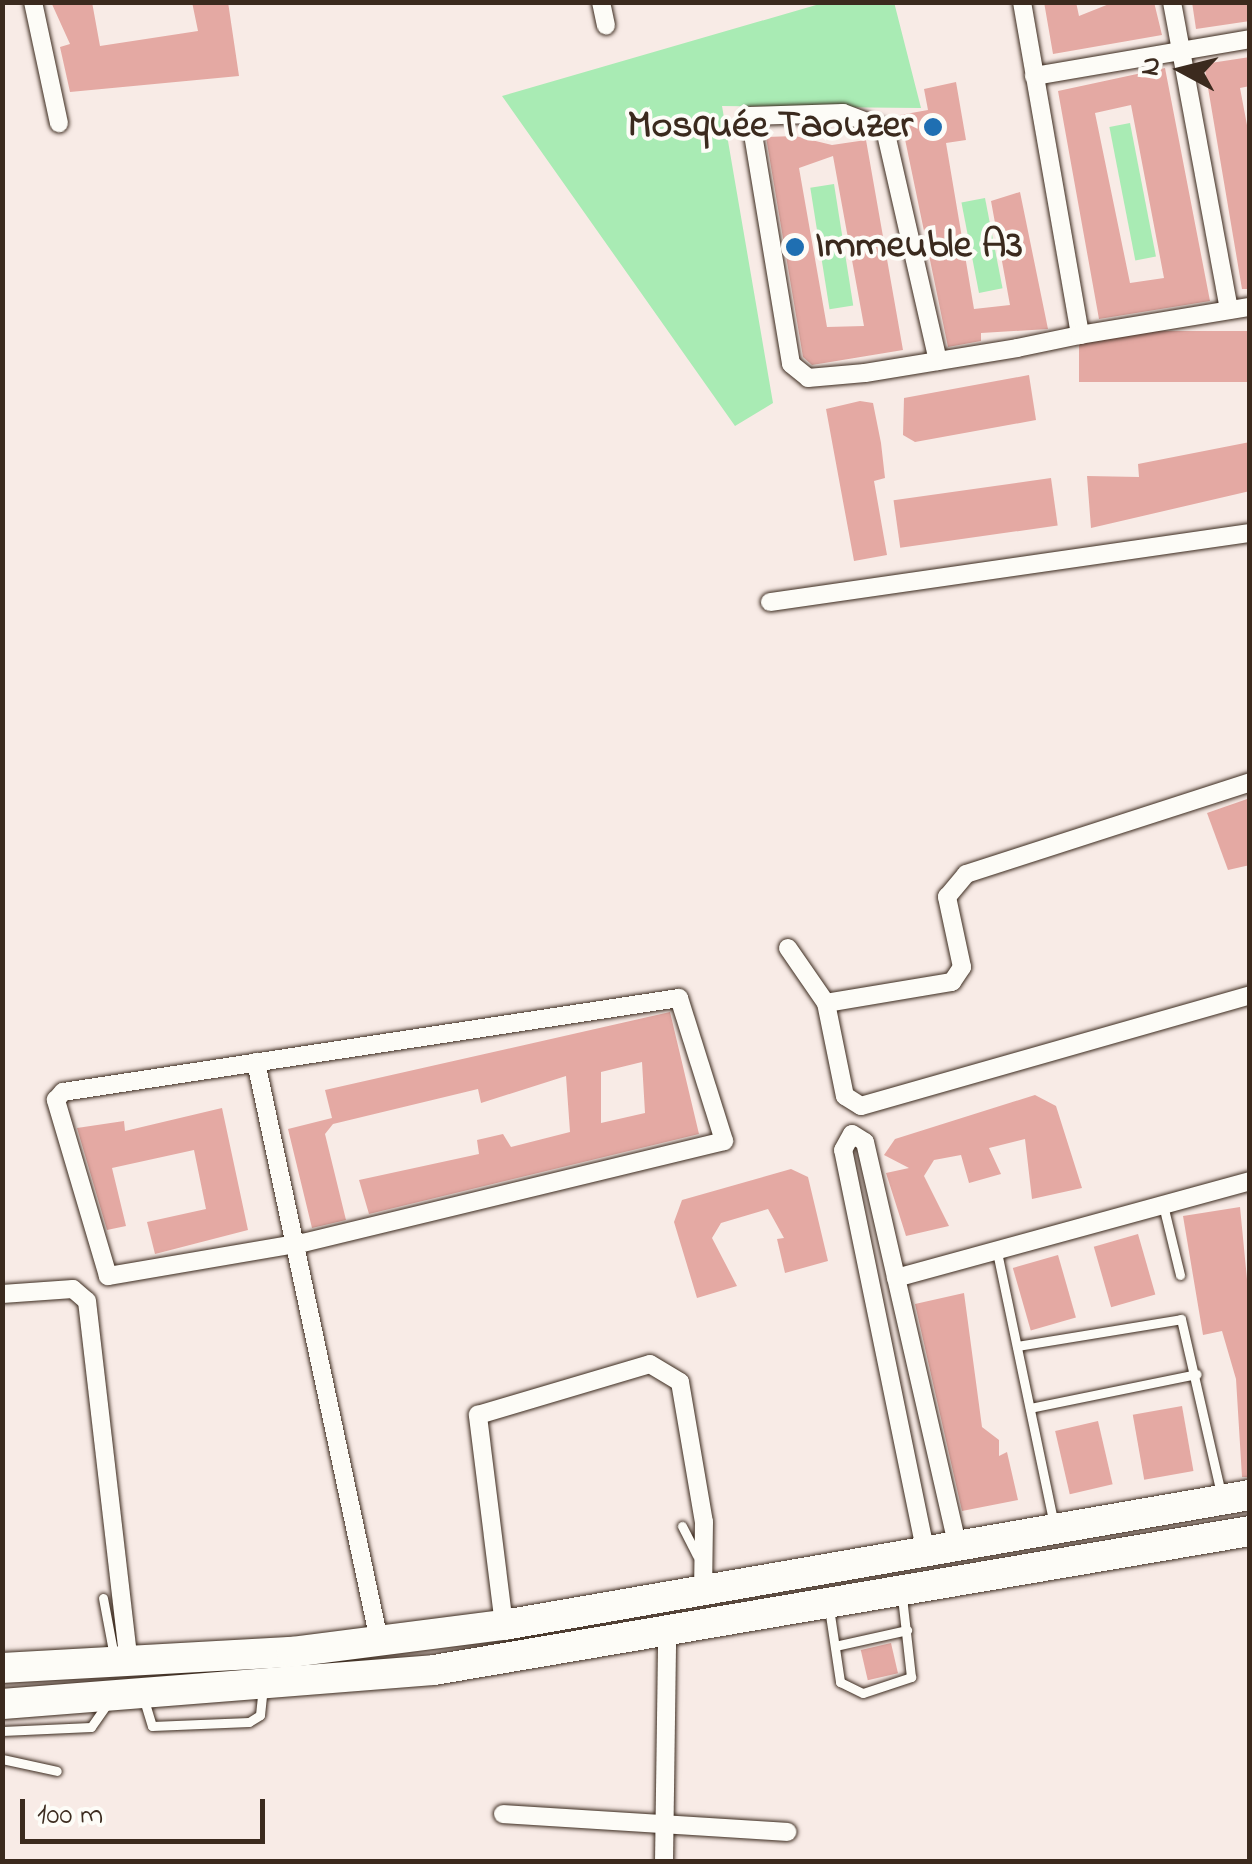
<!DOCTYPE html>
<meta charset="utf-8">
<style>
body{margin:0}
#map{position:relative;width:1252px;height:1864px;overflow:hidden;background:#f8ebe6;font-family:"Indie Flower",sans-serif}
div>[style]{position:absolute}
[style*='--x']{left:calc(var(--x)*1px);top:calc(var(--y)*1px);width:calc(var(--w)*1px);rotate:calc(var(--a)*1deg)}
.green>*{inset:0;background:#a9ebb4;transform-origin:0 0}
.building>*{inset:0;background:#e4a9a3;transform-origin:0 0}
.roads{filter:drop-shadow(0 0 2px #3b2a1e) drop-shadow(0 0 2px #3b2a1e)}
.service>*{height:9px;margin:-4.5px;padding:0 4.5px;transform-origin:4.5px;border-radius:4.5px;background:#fdfcf7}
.minor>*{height:18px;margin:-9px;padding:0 9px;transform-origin:9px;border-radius:9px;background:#fdfcf7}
.primary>*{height:30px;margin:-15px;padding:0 15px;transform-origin:15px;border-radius:15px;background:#fdfcf7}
.dots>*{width:28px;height:28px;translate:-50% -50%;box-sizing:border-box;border:5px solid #fdfcf7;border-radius:50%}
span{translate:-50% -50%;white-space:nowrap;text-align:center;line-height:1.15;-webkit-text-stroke:8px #fdfcf7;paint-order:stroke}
.poi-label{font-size:40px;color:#3b2a1e;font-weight:700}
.right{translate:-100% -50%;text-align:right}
.left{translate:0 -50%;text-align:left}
.frame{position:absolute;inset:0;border:5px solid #3b2a1e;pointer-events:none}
.north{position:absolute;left:1132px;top:20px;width:100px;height:100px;-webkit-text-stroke:8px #fdfcf7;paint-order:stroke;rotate:277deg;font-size:28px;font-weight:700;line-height:40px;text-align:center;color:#3b2a1e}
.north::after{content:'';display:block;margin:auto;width:35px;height:45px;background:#3b2a1e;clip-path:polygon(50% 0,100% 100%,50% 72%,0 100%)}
.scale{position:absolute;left:20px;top:1799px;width:245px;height:45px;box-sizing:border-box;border:5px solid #3b2a1e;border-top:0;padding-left:12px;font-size:30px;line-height:35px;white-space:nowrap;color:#3b2a1e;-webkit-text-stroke:8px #fdfcf7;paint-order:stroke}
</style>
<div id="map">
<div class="green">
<div style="clip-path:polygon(894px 2px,921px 108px,722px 106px,773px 403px,735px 426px,502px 96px,823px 3px)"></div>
<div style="left:1130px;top:123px;width:136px;height:21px;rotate:79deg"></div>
<div style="left:834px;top:184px;width:123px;height:24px;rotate:81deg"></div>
<div style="left:985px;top:198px;width:92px;height:24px;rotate:79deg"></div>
</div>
<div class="building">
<div style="clip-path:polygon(51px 2px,92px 2px,100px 46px,198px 31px,192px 2px,228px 2px,239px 76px,70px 92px,60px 47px,70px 44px)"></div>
<div style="clip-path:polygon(1044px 2px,1076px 2px,1079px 16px,1114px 2px,1154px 2px,1162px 35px,1053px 54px)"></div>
<div style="clip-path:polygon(1192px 2px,1250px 2px,1250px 21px,1196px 29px)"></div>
<div style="clip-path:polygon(1250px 57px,1250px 86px,1240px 88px,1250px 141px,1250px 289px,1242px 289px,1204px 64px)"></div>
<div style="clip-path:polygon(evenodd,1165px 68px,1210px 301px,1099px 319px,1058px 91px,1165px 68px,1131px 105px,1164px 278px,1130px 283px,1095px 113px,1131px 105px)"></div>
<div style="clip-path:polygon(956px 82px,966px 140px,946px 143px,974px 309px,1010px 305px,991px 201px,1020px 192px,1048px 329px,981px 333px,981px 341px,948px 347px,900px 115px,928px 110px,924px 89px)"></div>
<div style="clip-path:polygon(evenodd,795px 136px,832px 145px,866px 140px,903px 350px,812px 365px,803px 357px,766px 137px,795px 136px,833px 156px,864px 326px,827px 327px,799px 168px,833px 156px)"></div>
<div style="left:1250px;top:331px;width:51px;height:171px;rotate:90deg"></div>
<div style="clip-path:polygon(1029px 375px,1036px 420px,915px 442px,903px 435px,904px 398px)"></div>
<div style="clip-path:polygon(860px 401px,873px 403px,881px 443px,885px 478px,874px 481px,887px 555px,854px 561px,826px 409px)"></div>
<div style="clip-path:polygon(1250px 442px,1250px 491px,1091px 528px,1087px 476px,1139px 477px,1138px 464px)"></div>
<div style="left:1051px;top:478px;width:48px;height:159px;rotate:82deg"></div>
<div style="clip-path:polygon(1250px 798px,1250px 865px,1228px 870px,1207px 813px)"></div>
<div style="clip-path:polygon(evenodd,670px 1012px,699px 1134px,369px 1214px,359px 1180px,479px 1154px,477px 1140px,503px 1134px,511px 1147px,570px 1132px,566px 1076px,481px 1103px,478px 1089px,333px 1124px,325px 1134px,346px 1220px,312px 1228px,288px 1129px,332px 1118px,325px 1090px,670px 1012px,642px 1062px,645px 1113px,601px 1123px,601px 1072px,642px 1062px)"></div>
<div style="clip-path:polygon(1035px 1095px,1056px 1106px,1082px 1188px,1032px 1199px,1025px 1139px,989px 1148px,1001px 1174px,969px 1183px,961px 1155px,934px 1160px,924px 1176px,949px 1226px,906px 1236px,886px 1173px,909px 1168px,884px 1155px,895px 1139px)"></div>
<div style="clip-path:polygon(222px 1108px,248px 1230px,155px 1254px,147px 1222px,206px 1209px,194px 1150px,112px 1168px,126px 1226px,107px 1230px,77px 1128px,124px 1121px,125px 1131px)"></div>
<div style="clip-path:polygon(791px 1169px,808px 1177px,828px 1261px,785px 1273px,777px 1239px,784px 1238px,768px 1209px,721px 1223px,712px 1238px,737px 1286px,697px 1298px,674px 1222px,682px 1200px)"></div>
<div style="clip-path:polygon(1240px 1207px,1250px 1310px,1250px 1477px,1242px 1477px,1236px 1379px,1222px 1331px,1203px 1335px,1183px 1216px)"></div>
<div style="left:1138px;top:1234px;width:63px;height:46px;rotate:74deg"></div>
<div style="left:1058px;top:1255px;width:65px;height:47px;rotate:74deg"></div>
<div style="clip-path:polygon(964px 1293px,982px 1427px,999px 1440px,999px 1456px,1007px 1452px,1018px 1500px,962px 1511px,915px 1304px)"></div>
<div style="left:1182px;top:1406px;width:66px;height:50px;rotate:80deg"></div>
<div style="left:1098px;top:1421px;width:65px;height:44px;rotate:77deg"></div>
<div style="left:891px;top:1643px;width:31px;height:31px;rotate:77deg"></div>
</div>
<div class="roads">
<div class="service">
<div style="--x:1163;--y:1205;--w:72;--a:76.3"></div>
<div style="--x:997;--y:1252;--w:279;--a:78.2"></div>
<div style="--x:1017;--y:1346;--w:166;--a:-9.3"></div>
<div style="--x:1181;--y:1319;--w:179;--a:77.1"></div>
<div style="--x:1030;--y:1408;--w:170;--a:-11.5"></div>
<div style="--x:682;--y:1526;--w:33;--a:63"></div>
<div style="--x:103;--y:1598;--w:59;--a:79.3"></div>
<div style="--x:829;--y:1608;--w:75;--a:81.5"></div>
<div style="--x:840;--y:1682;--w:25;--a:26"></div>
<div style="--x:863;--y:1693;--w:51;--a:-18.4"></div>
<div style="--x:911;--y:1677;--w:81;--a:-96.4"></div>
<div style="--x:835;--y:1646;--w:74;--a:-12.5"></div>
<div style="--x:144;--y:1700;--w:27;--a:73"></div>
<div style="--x:152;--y:1726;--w:97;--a:-2.4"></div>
<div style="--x:249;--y:1722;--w:13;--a:-32"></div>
<div style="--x:260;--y:1715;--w:27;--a:-84"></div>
<div style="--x:2;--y:1731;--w:89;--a:-2.6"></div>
<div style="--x:91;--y:1727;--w:32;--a:-55"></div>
<div style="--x:2;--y:1759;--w:56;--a:12.3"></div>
</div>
<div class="minor">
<div style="--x:33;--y:2;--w:124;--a:77.9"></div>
<div style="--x:601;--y:2;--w:24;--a:78"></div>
<div style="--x:1022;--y:2;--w:338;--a:80.1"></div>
<div style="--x:1172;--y:2;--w:313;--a:79.5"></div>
<div style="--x:1034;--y:76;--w:219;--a:-9.7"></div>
<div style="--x:938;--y:361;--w:238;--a:-102.9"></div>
<div style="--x:885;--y:129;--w:45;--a:-159.1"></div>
<div style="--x:843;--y:113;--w:93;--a:178.2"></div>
<div style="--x:750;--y:116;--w:251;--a:80.6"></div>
<div style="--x:791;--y:364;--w:22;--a:39"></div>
<div style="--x:808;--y:378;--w:57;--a:-5"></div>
<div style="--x:865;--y:373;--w:154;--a:-9.3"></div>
<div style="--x:1017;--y:348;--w:64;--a:-11.7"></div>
<div style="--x:1080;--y:335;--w:172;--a:-9.4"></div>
<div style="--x:770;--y:602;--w:485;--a:-8.2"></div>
<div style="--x:788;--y:948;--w:67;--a:55.4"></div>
<div style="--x:826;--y:1003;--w:128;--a:-9.5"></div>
<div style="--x:952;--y:982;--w:18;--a:-56"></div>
<div style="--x:962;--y:967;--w:72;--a:-102.1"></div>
<div style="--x:947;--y:897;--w:30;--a:-50"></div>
<div style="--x:966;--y:874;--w:299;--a:-17.9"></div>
<div style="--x:679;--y:998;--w:150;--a:72.5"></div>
<div style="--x:724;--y:1141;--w:434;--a:166.4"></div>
<div style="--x:302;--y:1243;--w:197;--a:170.3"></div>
<div style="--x:108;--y:1276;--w:184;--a:-106.5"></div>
<div style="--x:56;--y:1100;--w:11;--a:-49"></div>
<div style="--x:63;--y:1092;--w:623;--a:-8.68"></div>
<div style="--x:826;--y:1003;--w:95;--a:78.5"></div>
<div style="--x:845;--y:1096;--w:19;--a:32"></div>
<div style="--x:861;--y:1106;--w:405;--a:-15.9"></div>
<div style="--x:256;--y:1062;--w:591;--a:77.99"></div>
<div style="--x:896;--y:1278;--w:367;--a:-15.3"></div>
<div style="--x:2;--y:1294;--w:71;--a:-4"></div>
<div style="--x:73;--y:1289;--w:18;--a:41"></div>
<div style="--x:87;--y:1301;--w:364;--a:83.4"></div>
<div style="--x:925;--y:1549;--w:407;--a:-101.6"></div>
<div style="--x:843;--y:1150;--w:18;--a:-61"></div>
<div style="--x:852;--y:1134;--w:15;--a:32"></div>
<div style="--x:865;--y:1142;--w:412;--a:77.1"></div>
<div style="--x:504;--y:1625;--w:212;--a:-97.1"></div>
<div style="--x:478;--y:1415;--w:179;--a:-16.5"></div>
<div style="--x:650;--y:1364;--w:35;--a:31"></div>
<div style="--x:680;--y:1382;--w:142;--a:80.3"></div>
<div style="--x:704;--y:1522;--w:69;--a:90.8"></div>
<div style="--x:503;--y:1814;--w:285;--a:3.6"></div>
<div style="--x:664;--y:1862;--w:228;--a:-89.2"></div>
</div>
<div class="primary">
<div style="--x:2;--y:1668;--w:290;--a:-3.2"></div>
<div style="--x:292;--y:1652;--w:214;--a:-7.3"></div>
<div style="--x:504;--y:1625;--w:757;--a:-9.89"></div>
<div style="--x:2;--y:1704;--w:433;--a:-4.5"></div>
<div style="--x:434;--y:1670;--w:828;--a:-9.67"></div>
</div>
</div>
<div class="dots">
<div style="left:933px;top:127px;background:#1f6fb2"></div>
<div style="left:795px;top:247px;background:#1f6fb2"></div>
</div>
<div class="poi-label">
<span class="right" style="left:913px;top:127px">Mosquée Taouzer</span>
<span class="left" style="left:815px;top:247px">Immeuble A3</span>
</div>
<div class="frame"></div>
<div class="north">N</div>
<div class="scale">100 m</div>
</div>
